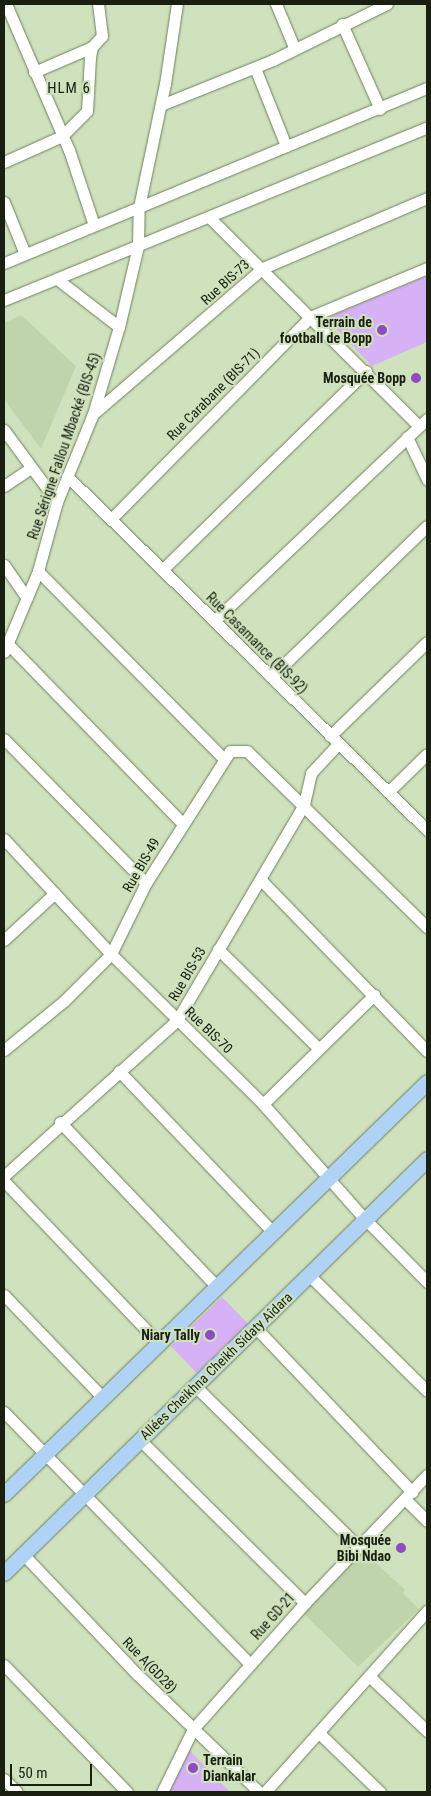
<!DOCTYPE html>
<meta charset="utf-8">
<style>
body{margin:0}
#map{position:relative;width:431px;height:1796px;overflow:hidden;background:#d0e2bd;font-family:"Roboto Condensed",sans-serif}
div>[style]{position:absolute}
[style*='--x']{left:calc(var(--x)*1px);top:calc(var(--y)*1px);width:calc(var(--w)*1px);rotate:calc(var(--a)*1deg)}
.built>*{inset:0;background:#c0d4ab}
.green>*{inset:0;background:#d6b1f5;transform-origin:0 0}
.roads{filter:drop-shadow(0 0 1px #6f7f5d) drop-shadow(0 0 1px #6f7f5d)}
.minor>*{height:11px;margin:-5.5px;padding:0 5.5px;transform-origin:5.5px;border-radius:5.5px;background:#fff}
.major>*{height:15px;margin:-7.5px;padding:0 7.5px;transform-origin:7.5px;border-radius:7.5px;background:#b0d3f5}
.dots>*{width:14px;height:14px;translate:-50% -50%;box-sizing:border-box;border:2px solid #d0e2bd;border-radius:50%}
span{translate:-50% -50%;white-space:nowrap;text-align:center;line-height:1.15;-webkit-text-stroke:4px #d0e2bd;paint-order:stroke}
.street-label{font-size:14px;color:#192012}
.poi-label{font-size:14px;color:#192012;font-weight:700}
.right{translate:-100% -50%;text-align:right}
.left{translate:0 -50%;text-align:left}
.neighbourhood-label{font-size:15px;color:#192012;letter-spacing:1px}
.frame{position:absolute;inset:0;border:5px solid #192012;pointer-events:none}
.scale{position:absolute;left:10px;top:1764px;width:82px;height:22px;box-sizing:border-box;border:2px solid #192012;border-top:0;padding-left:6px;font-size:15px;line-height:18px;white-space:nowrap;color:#192012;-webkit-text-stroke:4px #d0e2bd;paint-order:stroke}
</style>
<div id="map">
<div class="built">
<div style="clip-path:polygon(21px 315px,76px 366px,41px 449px,4px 399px,4px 323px)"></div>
<div style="clip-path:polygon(361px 1549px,405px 1590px,403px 1593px,419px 1609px,358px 1667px,301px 1611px)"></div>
</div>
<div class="green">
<div style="clip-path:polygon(427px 276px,427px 342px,372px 366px,326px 318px)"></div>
<div style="left:222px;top:1297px;width:37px;height:71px;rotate:46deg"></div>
<div style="clip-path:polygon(189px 1750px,230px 1792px,167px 1792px)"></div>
</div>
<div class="roads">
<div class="minor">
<div style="--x:6;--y:4;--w:159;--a:66.7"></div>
<div style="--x:69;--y:150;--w:79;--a:71.6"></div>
<div style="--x:276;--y:4;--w:47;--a:67.3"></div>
<div style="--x:342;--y:24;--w:93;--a:65.9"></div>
<div style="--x:255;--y:68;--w:84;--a:68.3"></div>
<div style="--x:34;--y:72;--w:63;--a:-23.3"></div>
<div style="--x:161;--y:105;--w:121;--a:-21.9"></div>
<div style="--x:273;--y:60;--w:127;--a:-26.2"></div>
<div style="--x:4;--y:162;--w:64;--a:-24.1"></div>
<div style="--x:62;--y:136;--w:35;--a:-45"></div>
<div style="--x:87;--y:111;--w:54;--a:-86.8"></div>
<div style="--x:90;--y:57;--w:10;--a:-79"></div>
<div style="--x:92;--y:47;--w:15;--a:-48"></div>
<div style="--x:102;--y:36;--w:32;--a:-97"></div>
<div style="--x:4;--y:202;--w:56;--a:68"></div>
<div style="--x:209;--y:217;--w:295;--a:44.9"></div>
<div style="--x:4;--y:263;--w:458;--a:-22.5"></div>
<div style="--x:57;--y:279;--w:78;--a:37.7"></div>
<div style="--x:4;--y:300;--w:457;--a:-22.2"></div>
<div style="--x:93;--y:414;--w:224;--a:-40.7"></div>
<div style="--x:263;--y:268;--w:178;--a:-23.1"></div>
<div style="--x:4;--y:430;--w:89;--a:53.6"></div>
<div style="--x:407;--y:437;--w:47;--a:64.5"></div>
<div style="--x:67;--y:476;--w:505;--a:44.52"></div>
<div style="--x:4;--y:486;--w:32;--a:-34"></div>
<div style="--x:111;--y:519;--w:284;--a:-45.4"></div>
<div style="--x:310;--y:317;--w:127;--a:-22.7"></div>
<div style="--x:4;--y:565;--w:40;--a:55.1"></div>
<div style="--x:162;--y:570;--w:285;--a:-44.3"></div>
<div style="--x:38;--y:571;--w:264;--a:45.3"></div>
<div style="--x:214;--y:621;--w:294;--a:-43.5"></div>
<div style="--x:8;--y:644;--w:251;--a:45.8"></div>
<div style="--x:4;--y:652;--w:88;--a:-67.2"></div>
<div style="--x:38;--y:571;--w:72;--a:-74.6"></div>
<div style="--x:57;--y:502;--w:95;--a:-67.8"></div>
<div style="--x:93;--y:414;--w:91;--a:-73.4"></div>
<div style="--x:119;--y:327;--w:83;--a:-76.8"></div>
<div style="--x:138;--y:246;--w:39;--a:-89"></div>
<div style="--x:139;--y:207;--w:126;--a:-78.1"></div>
<div style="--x:165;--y:84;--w:81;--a:-81.5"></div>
<div style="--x:271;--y:677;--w:217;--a:-44.1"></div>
<div style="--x:330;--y:736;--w:135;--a:-44.1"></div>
<div style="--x:4;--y:739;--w:202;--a:45.4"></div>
<div style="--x:388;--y:792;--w:54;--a:-44.3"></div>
<div style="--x:4;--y:839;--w:157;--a:47.1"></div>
<div style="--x:111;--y:954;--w:214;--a:44.6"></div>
<div style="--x:263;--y:1104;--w:149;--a:48.5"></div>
<div style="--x:362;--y:1216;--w:93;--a:45.4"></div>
<div style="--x:261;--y:880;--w:238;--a:45.9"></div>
<div style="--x:4;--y:940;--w:69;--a:-42.7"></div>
<div style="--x:218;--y:949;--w:141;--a:44.7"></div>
<div style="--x:4;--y:1050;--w:77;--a:-39.2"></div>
<div style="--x:64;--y:1001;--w:66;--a:-45"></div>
<div style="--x:111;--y:954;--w:79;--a:-63.8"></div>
<div style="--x:146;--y:883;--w:156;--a:-57.5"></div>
<div style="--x:230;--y:751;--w:17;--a:0"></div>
<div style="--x:247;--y:751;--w:252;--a:44.4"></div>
<div style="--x:119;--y:1071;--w:223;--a:46.3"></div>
<div style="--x:263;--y:1104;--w:156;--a:-44.5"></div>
<div style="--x:60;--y:1122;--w:226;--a:46.4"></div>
<div style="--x:4;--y:1176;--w:233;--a:-42"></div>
<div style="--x:177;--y:1020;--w:251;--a:-59.5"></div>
<div style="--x:304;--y:804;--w:32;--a:-77"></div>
<div style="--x:311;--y:773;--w:40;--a:-47"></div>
<div style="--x:4;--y:1181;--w:224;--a:46.3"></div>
<div style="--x:309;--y:1275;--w:165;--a:44.5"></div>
<div style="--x:4;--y:1295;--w:143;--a:46.1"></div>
<div style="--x:255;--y:1327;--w:228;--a:46.4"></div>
<div style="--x:195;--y:1386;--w:230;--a:44.5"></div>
<div style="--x:4;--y:1412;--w:352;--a:45.7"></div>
<div style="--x:140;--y:1440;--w:232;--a:44.7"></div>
<div style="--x:405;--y:1499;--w:31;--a:45"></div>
<div style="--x:23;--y:1554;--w:166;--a:46.5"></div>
<div style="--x:137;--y:1674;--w:170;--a:44"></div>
<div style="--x:4;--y:1665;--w:177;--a:45.9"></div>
<div style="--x:369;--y:1676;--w:80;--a:43.5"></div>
<div style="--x:319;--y:1733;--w:85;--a:44"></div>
<div style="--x:4;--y:1779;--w:18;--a:45"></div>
<div style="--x:162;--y:1792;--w:70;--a:-63.8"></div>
<div style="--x:193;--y:1729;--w:169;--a:-48.4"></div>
<div style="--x:305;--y:1603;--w:177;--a:-46.4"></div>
<div style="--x:265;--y:1792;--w:243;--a:-48.2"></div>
</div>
<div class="major">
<div style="--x:4;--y:1494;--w:590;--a:-44.25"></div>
<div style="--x:4;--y:1573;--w:592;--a:-44.38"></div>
</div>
</div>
<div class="dots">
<div style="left:382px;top:330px;background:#8f4bbf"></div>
<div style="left:416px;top:378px;background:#8f4bbf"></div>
<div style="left:210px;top:1335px;background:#8f4bbf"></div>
<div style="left:401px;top:1548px;background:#8f4bbf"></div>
<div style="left:193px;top:1768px;background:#8f4bbf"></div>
</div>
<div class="street-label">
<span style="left:225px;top:282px;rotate:-42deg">Rue BIS-73</span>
<span style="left:213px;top:394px;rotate:-45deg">Rue Carabane (BIS-71)</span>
<span style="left:64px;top:446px;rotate:-71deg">Rue Sérigne Fallou Mbacké (BIS-45)</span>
<span style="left:257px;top:643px;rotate:45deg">Rue Casamance (BIS-92)</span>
<span style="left:141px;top:865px;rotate:-60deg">Rue BIS-49</span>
<span style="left:187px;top:974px;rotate:-60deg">Rue BIS-53</span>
<span style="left:209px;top:1030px;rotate:44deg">Rue BIS-70</span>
<span style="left:216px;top:1366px;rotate:-44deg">Allées Cheikhna Cheikh Sidaty Aîdara</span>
<span style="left:273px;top:1616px;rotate:-48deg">Rue GD-21</span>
<span style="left:150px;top:1665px;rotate:46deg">Rue A(GD28)</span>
</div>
<div class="poi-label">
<span class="right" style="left:372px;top:330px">Terrain de<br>football de Bopp</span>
<span class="right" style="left:406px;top:378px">Mosquée Bopp</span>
<span class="right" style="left:200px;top:1335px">Niary Tally</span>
<span class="right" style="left:391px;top:1548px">Mosquée<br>Bibi Ndao</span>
<span class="left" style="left:203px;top:1768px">Terrain<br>Diankalar</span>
</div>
<div class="neighbourhood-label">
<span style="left:69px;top:89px">HLM 6</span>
</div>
<div class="frame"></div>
<div class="scale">50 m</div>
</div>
